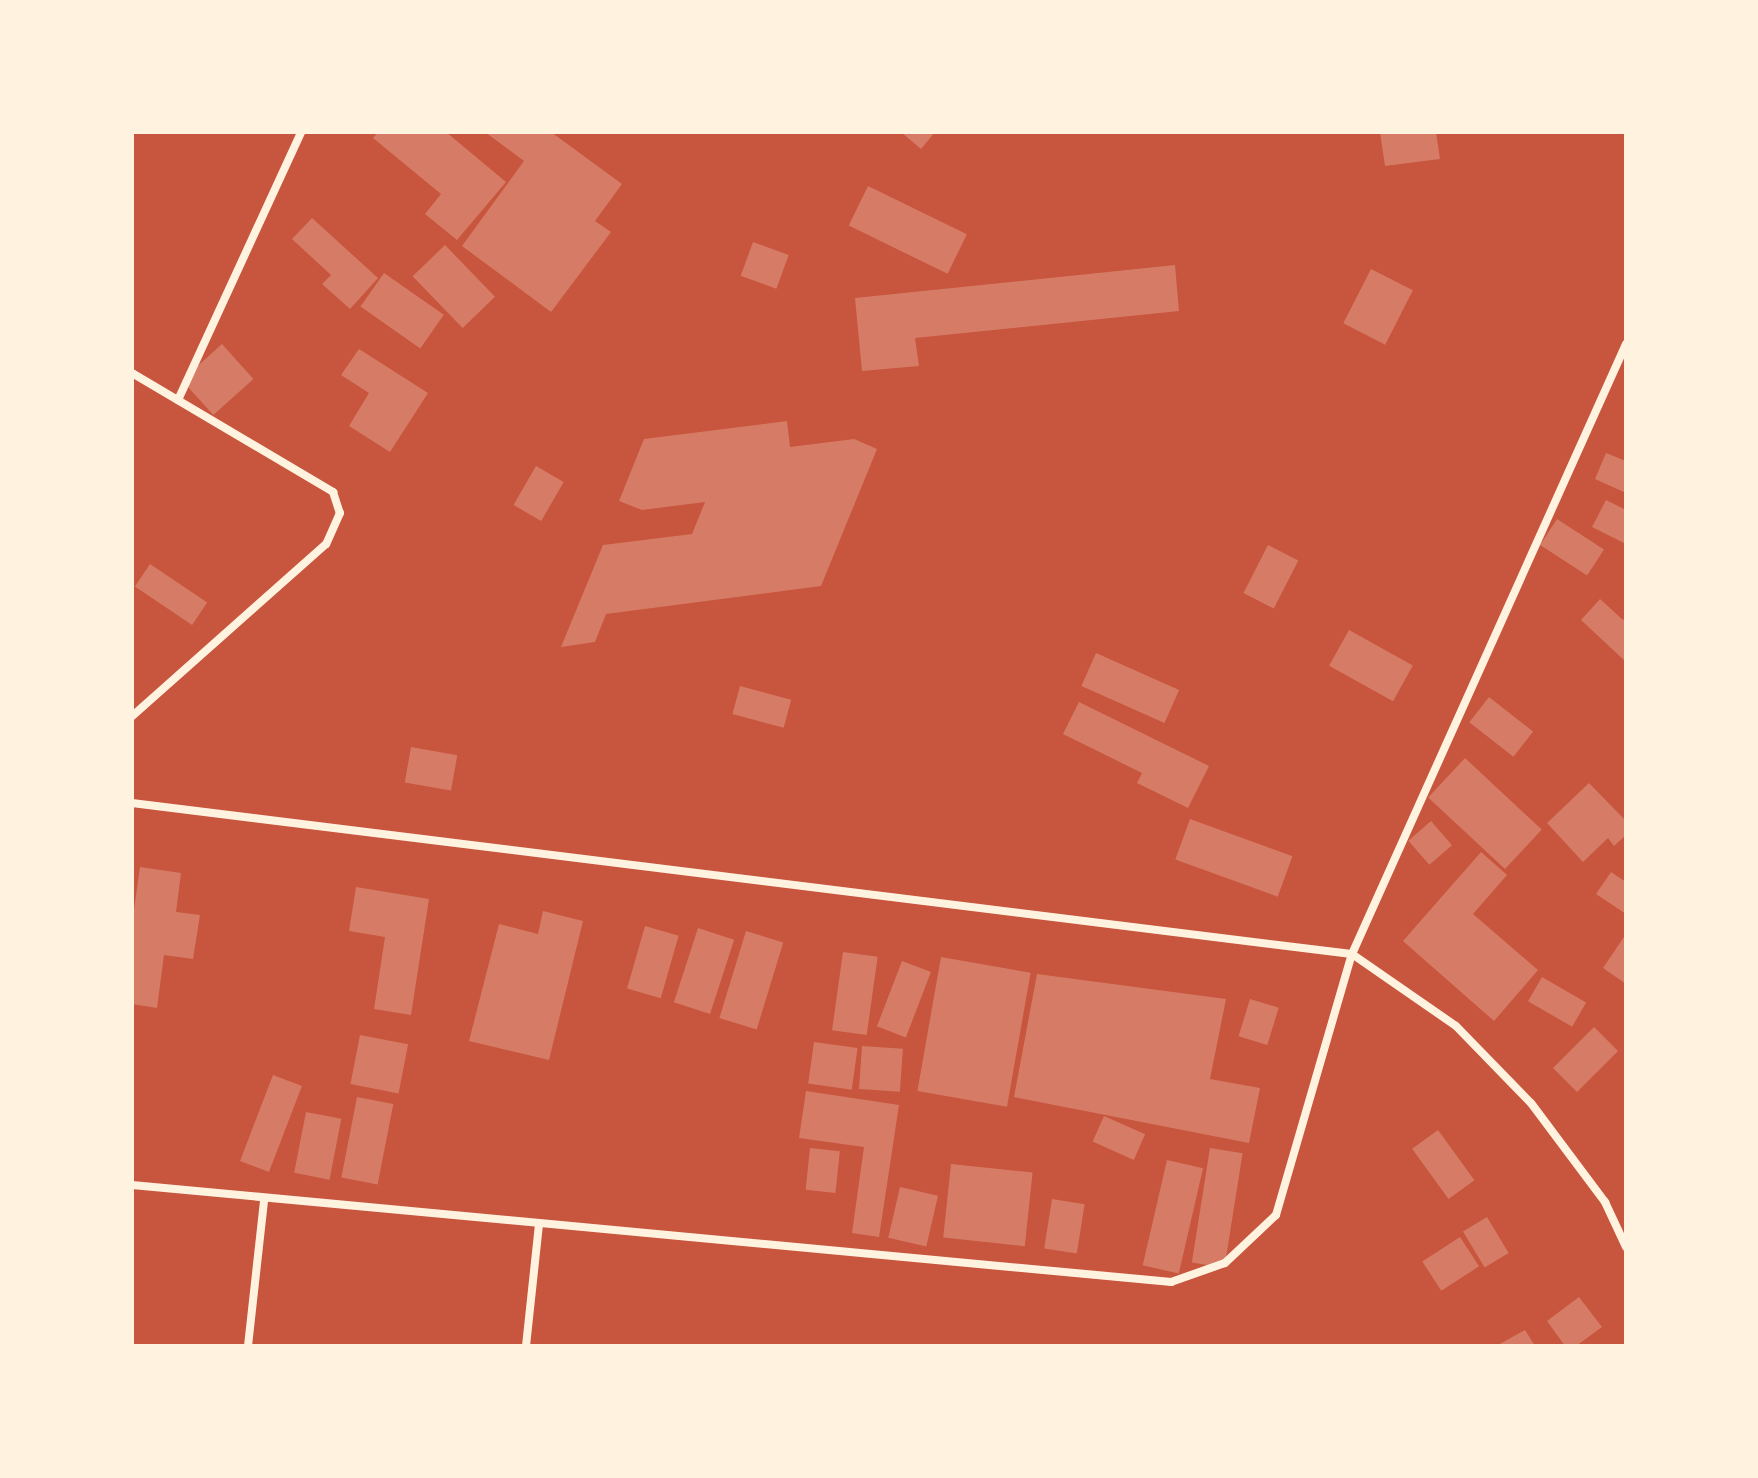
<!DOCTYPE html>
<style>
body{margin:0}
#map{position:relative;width:1758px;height:1478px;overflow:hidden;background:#c8553d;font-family:Ubuntu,sans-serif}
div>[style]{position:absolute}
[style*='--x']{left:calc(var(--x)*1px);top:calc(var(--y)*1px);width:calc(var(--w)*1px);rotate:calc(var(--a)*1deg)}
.building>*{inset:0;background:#d67c66;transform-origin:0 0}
.minor>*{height:8px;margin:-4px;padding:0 4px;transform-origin:4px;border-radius:4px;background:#fff3e0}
span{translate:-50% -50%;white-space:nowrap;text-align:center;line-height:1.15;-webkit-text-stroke:8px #fff3e0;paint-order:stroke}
.frame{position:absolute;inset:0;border:134px solid #fff3e0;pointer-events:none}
</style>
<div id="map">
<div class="building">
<div style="clip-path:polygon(378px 132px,446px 132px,506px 182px,457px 240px,425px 214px,441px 194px,373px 138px)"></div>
<div style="clip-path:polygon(485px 132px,551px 132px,622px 184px,595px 221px,611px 232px,551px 312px,462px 246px,524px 161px)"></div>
<div style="clip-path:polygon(901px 132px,935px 132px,921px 149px)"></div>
<div style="clip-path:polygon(1380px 132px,1436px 132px,1440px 159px,1385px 166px)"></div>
<div style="left:868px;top:186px;width:110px;height:44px;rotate:26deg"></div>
<div style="clip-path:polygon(312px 218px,378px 278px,350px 309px,322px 284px,331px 275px,292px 239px)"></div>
<div style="left:753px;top:242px;width:38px;height:36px;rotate:20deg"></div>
<div style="left:445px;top:245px;width:72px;height:45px;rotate:46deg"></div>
<div style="clip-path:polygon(1175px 265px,1179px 311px,915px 338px,919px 366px,862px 371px,855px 298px)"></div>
<div style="left:1371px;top:269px;width:47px;height:61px;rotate:27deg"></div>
<div style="left:384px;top:273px;width:73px;height:41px;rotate:35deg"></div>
<div style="left:222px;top:344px;width:47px;height:54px;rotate:48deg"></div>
<div style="clip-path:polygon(359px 349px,428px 393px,390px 452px,349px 426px,369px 393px,341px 375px)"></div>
<div style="clip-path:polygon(787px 421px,790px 447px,854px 439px,877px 449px,821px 586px,606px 614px,595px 642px,561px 647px,603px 545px,692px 534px,705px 502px,642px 510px,619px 501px,644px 439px)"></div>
<div style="clip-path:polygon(1606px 453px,1626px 461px,1626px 493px,1595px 479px)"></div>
<div style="left:536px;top:466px;width:32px;height:45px;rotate:30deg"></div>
<div style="clip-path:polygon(1606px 500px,1626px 510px,1626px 544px,1592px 527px)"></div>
<div style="left:1557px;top:519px;width:56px;height:31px;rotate:33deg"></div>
<div style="left:1268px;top:545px;width:34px;height:54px;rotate:27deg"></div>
<div style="left:150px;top:564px;width:69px;height:27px;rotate:34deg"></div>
<div style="clip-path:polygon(1600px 599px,1623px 620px,1626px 616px,1626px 662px,1581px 620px)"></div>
<div style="left:1349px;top:630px;width:73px;height:41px;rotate:29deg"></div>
<div style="left:1096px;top:653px;width:91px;height:36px;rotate:24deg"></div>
<div style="left:740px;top:686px;width:53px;height:29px;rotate:15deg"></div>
<div style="left:1489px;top:697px;width:56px;height:32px;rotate:38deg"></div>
<div style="clip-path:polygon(1079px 702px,1209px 766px,1188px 808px,1137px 783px,1142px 773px,1063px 734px)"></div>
<div style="left:411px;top:747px;width:47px;height:36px;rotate:10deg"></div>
<div style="left:1465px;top:758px;width:105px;height:54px;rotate:43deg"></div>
<div style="clip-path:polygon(1589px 783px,1626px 821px,1626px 835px,1614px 846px,1608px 838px,1583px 862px,1547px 823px)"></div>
<div style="left:1190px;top:819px;width:109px;height:43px;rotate:20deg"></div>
<div style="left:1431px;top:821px;width:32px;height:30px;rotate:49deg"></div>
<div style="clip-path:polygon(1481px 852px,1507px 875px,1473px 914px,1538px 970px,1494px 1021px,1403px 941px)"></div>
<div style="clip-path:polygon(140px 867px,181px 873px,176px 912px,200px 915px,193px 959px,164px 955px,157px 1008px,132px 1004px,132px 924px)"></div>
<div style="clip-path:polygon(1611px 872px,1626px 882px,1626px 914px,1596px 894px)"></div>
<div style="clip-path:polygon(356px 887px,429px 899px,411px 1015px,374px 1009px,385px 937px,349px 931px)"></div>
<div style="clip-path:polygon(543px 911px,583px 921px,549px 1060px,469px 1041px,499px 924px,538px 934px)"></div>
<div style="left:645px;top:926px;width:35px;height:65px;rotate:16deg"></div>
<div style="left:698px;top:928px;width:38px;height:78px;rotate:18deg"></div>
<div style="left:746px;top:931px;width:39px;height:91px;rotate:17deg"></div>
<div style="clip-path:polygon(1626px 934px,1626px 984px,1603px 968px)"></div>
<div style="left:843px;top:952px;width:35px;height:79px;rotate:8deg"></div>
<div style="left:941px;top:957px;width:91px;height:136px;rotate:10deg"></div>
<div style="left:902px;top:961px;width:31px;height:70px;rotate:21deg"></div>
<div style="clip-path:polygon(1037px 974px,1226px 999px,1210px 1079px,1260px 1088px,1249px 1143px,1014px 1097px)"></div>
<div style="left:1542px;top:977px;width:51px;height:28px;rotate:30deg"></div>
<div style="left:1250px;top:999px;width:30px;height:39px;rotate:17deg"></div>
<div style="left:1594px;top:1027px;width:34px;height:58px;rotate:45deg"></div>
<div style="left:360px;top:1035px;width:49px;height:50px;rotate:11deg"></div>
<div style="left:814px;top:1042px;width:44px;height:42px;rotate:8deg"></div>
<div style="left:862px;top:1046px;width:41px;height:43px;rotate:4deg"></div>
<div style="left:273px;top:1075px;width:31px;height:92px;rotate:21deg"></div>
<div style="clip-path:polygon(806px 1091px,899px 1105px,879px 1237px,852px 1233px,864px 1147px,799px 1138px)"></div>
<div style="left:357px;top:1097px;width:37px;height:82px;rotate:11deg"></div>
<div style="left:306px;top:1112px;width:36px;height:62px;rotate:11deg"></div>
<div style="left:1104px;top:1116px;width:45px;height:28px;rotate:24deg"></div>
<div style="left:1438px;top:1130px;width:62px;height:32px;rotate:54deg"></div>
<div style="left:810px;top:1148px;width:30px;height:42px;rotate:6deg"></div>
<div style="left:1210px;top:1148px;width:33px;height:116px;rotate:9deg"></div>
<div style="left:1167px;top:1160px;width:37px;height:108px;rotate:13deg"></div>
<div style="left:951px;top:1164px;width:82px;height:74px;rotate:6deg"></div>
<div style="left:900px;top:1187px;width:39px;height:52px;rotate:13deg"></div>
<div style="left:1052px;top:1199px;width:33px;height:50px;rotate:9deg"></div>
<div style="left:1487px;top:1217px;width:42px;height:28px;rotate:59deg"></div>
<div style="left:1460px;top:1237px;width:35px;height:45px;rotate:57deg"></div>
<div style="clip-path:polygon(1579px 1297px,1602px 1327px,1576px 1346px,1565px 1346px,1547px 1321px)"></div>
<div style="clip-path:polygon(1525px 1330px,1535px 1346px,1496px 1346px)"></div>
</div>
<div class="minor">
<div style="--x:132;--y:373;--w:234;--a:30.6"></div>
<div style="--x:333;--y:492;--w:22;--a:72"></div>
<div style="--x:340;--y:513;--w:34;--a:114"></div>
<div style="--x:326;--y:544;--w:259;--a:138.4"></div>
<div style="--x:178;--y:400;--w:295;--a:-65.3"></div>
<div style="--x:132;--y:803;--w:1229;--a:7.06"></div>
<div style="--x:1352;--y:954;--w:126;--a:34.7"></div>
<div style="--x:1456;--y:1026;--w:107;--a:45.8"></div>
<div style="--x:1531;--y:1103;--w:124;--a:53.2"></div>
<div style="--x:1605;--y:1202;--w:50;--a:65"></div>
<div style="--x:132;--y:1185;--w:1044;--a:5.33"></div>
<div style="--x:1171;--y:1282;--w:57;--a:-19.4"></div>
<div style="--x:1225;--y:1263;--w:70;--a:-43.3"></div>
<div style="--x:1276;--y:1215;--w:272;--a:-73.8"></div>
<div style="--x:1352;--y:954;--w:669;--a:-65.81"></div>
<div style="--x:248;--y:1346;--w:147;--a:-83.7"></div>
<div style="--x:526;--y:1346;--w:122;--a:-83.9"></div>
</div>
<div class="frame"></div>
</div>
